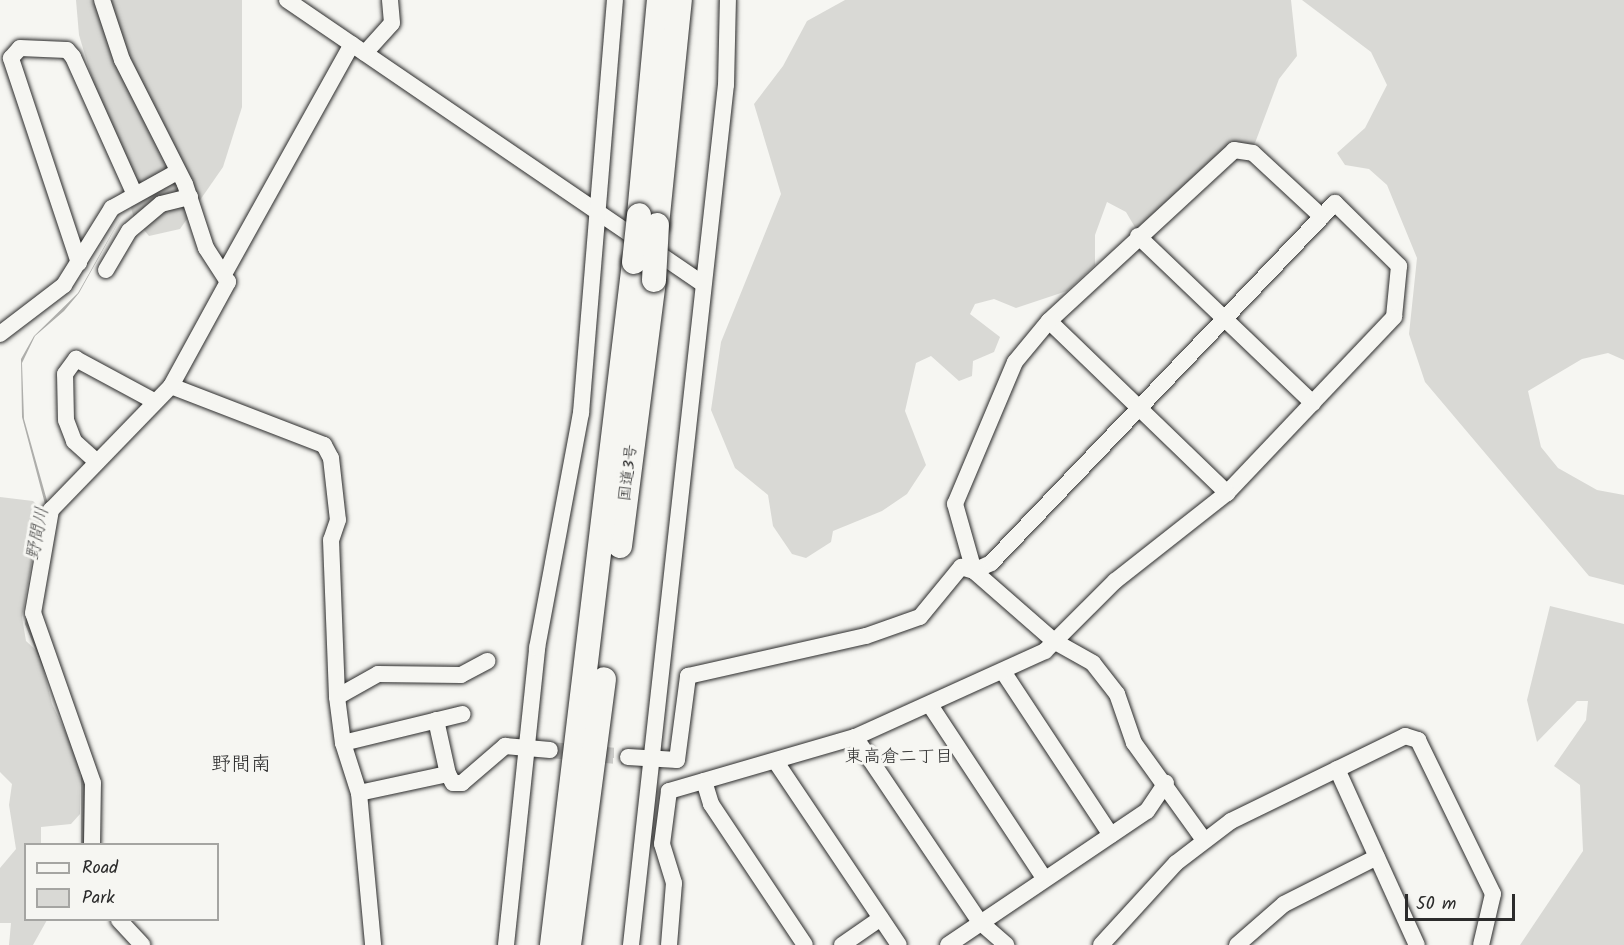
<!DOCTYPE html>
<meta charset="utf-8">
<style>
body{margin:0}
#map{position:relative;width:1624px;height:945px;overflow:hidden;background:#f6f6f2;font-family:Kalam,"Klee One",sans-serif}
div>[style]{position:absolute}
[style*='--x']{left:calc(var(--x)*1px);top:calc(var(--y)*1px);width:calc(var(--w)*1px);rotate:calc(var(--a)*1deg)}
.green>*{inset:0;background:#d9d9d5}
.water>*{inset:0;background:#aeaeab}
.minor-tunnel>*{height:16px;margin-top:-8px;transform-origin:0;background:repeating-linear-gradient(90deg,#cdcdca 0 16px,transparent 0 24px)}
.roads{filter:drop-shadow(0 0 2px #2b2b2b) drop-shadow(0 0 2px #2b2b2b)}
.minor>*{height:16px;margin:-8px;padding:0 8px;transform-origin:8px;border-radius:8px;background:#f6f6f2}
.highway>*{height:24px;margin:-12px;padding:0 12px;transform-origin:12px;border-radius:12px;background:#f6f6f2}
.bridges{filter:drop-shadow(0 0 2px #2b2b2b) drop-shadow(0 0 2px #2b2b2b)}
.highway-bridge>*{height:24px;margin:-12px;padding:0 12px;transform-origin:12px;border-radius:12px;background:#f6f6f2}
span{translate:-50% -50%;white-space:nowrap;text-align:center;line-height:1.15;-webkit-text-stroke:6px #f6f6f2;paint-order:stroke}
.street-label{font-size:16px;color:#2b2b2b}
.water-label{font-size:18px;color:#525251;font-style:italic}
.neighbourhood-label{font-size:18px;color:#2b2b2b}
.quarter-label{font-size:20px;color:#2b2b2b}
.legend{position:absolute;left:24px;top:843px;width:195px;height:78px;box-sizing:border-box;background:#f6f6f2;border:2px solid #a5a5a2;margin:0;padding:8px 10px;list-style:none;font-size:18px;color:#2b2b2b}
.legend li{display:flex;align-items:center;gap:12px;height:30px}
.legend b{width:30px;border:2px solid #a5a5a2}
.scale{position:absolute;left:1405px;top:894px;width:110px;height:27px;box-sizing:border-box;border:3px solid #2b2b2b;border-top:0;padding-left:8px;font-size:18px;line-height:21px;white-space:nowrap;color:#2b2b2b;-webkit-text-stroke:4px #f6f6f2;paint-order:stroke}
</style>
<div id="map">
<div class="green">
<div style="clip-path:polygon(76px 0,242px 0,242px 107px,223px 167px,180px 229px,149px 236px,134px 218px,79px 35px)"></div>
<div style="clip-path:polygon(845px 0,1291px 0,1297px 56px,1279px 79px,1255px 143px,1204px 168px,1136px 229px,1126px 212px,1107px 202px,1095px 235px,1095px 265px,1067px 291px,1016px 308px,994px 299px,975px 304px,970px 314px,1000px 337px,994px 352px,973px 361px,972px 376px,959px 381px,931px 356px,916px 363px,905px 411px,926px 465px,907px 494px,882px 511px,833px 531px,831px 542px,806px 558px,792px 554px,773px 526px,768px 495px,735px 468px,711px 410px,721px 342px,781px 194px,754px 104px,783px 66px,807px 21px)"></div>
<div style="clip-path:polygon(1302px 0,1624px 0,1624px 360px,1608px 353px,1582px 359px,1528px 391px,1541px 447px,1558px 468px,1597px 490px,1624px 495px,1624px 585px,1589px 576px,1425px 382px,1409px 334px,1417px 258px,1387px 185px,1369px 169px,1345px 165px,1337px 153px,1365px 128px,1387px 85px,1371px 52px)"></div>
<div style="clip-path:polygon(0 497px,33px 501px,41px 509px,22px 617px,26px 641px,40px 654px,52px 704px,79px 760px,81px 779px,80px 814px,71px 824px,41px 827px,41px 844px,26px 844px,26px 920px,47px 920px,33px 945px,9px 945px,11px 923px,0 923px,0 868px,16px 849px,9px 805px,12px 784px,0 772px)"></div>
<div style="clip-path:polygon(1550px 606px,1624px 624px,1624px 945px,1520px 945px,1583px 851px,1580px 785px,1554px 766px,1586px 720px,1588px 701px,1577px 701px,1537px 742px,1527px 700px)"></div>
</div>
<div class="water">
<div style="clip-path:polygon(124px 212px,79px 293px,64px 311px,35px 336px,22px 363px,24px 419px,48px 504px,29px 613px,86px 762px,86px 844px,81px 844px,81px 759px,25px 624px,45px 504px,22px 417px,21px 359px,34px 336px,78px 293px)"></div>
</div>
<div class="minor-tunnel">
<div style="--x:550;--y:750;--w:78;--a:5.1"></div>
</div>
<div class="roads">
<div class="minor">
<div style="--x:287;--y:0;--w:504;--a:34.32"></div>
<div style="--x:365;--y:53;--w:40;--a:-48"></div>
<div style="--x:392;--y:23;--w:23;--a:-95"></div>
<div style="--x:1138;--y:236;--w:242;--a:43.7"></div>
<div style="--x:79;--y:263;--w:216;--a:-108.4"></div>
<div style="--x:11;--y:58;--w:13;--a:-48"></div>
<div style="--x:20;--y:48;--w:47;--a:2.4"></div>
<div style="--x:67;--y:50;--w:9;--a:49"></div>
<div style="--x:73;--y:57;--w:151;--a:65.8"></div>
<div style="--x:106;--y:270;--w:45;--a:-59.5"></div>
<div style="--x:129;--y:231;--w:42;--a:-40.2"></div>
<div style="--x:161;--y:204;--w:30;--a:-14"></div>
<div style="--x:224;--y:274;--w:263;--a:-60.9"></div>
<div style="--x:1049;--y:321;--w:248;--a:44"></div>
<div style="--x:0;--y:334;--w:81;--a:-37.4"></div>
<div style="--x:64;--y:285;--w:91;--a:-58.1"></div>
<div style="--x:112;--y:208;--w:74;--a:-29"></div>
<div style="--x:171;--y:386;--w:164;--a:21.1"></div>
<div style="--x:324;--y:445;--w:15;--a:62"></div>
<div style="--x:331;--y:458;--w:62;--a:83.6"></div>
<div style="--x:338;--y:520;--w:21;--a:109"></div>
<div style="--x:331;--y:540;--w:157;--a:87.8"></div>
<div style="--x:337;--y:697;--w:46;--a:82.6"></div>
<div style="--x:343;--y:743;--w:52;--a:72.3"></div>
<div style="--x:359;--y:793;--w:153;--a:84.7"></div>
<div style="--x:97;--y:462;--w:31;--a:-138"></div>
<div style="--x:74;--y:441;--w:22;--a:-111"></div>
<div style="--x:66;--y:420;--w:46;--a:-91.2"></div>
<div style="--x:65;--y:374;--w:19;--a:-54"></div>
<div style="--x:76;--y:359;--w:89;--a:28.3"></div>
<div style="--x:1004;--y:673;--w:194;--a:56.6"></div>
<div style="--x:337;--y:697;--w:47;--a:-29.3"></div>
<div style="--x:378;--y:674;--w:83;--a:0.7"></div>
<div style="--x:461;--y:675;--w:30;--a:-28"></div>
<div style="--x:930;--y:705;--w:207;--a:56.6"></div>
<div style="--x:436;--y:720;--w:55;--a:77.5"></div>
<div style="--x:855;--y:737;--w:223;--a:56"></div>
<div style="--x:980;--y:922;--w:35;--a:41"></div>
<div style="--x:343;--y:743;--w:123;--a:-13.6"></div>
<div style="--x:628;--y:757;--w:49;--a:3.5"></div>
<div style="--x:677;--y:760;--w:85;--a:-82.5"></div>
<div style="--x:688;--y:676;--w:182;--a:-12.7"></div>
<div style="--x:866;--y:636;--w:57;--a:-19.4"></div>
<div style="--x:920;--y:617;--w:65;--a:-50.6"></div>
<div style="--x:961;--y:567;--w:14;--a:17"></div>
<div style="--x:974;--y:571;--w:19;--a:-25"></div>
<div style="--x:991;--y:563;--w:498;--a:-46.3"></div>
<div style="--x:1335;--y:203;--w:90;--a:44.5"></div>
<div style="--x:1399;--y:266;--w:51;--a:95.6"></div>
<div style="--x:1394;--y:317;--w:243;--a:133.5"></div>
<div style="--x:1227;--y:493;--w:142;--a:141.8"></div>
<div style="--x:1115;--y:581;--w:99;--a:135"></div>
<div style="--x:1045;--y:651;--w:209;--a:155.6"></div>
<div style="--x:855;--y:737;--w:194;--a:163.8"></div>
<div style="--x:669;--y:791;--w:53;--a:97.5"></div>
<div style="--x:662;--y:844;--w:41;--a:72.9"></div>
<div style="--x:674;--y:883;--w:62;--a:94.6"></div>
<div style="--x:776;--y:762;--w:220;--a:56.1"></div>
<div style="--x:1337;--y:769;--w:193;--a:65.6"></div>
<div style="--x:704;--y:781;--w:24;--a:73"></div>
<div style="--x:711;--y:804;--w:169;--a:56.3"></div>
<div style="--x:359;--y:793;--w:91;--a:-12.1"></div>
<div style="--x:448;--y:774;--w:10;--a:61"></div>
<div style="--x:453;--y:783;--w:9;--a:0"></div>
<div style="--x:462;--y:783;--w:57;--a:-40.7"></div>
<div style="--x:505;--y:746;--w:45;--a:5.1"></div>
<div style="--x:1204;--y:840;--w:120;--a:-125.8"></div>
<div style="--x:1134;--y:743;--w:52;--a:-109.1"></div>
<div style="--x:1117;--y:694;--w:39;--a:-128"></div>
<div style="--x:1093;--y:663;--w:45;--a:-150.6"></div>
<div style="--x:1054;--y:641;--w:106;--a:-138.8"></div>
<div style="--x:974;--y:571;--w:70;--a:-105.8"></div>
<div style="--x:955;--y:504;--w:154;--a:-67.1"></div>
<div style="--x:1015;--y:362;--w:53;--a:-50.3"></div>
<div style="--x:1049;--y:321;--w:252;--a:-42.7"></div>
<div style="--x:1234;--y:150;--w:19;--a:9"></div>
<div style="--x:1253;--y:153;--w:94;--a:42.8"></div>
<div style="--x:92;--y:844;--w:61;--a:-89.1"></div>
<div style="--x:93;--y:783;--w:180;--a:-109.4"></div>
<div style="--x:33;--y:613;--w:105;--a:-80.1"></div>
<div style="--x:51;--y:510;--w:173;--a:-45.9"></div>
<div style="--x:171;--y:386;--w:119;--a:-61.3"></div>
<div style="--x:228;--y:282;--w:40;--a:-122.9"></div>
<div style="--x:206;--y:248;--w:67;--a:-108.2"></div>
<div style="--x:185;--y:184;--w:139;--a:-116.9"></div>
<div style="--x:122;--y:60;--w:63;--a:-108.4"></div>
<div style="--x:119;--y:920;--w:34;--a:47"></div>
<div style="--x:506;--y:945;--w:299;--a:-84"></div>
<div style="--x:537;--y:648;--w:239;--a:-79.4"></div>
<div style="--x:581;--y:413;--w:414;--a:-85.3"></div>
<div style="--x:631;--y:945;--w:865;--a:-83.7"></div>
<div style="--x:726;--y:85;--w:85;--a:-88.7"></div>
<div style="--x:842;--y:945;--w:47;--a:-34.7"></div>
<div style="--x:948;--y:945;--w:240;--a:-34"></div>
<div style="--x:1147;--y:811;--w:34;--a:-56"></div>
<div style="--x:1101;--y:945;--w:111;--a:-47.6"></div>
<div style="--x:1176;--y:863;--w:69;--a:-37.4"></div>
<div style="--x:1231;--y:821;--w:194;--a:-26"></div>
<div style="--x:1405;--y:736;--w:14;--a:17"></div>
<div style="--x:1418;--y:740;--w:171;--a:64"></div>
<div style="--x:1493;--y:894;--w:52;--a:103.2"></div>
<div style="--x:1237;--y:945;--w:62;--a:-41.1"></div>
<div style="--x:1284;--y:904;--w:104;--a:-26.8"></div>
</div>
<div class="highway">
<div style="--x:639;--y:215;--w:216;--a:-84.7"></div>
<div style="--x:657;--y:225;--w:226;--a:-84.2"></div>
<div style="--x:620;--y:546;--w:268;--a:-82.7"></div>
<div style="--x:552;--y:945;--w:688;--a:-83.15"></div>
<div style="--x:569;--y:945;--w:268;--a:-82.5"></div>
</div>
</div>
<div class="bridges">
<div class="highway-bridge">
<div style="--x:634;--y:262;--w:47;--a:-83.9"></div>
<div style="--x:654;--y:280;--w:55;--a:-86.9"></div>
</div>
</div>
<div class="street-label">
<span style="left:629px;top:473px;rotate:-83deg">国道3号</span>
</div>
<div class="water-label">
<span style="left:39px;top:534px;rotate:-79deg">野間川</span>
</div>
<div class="neighbourhood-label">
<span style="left:899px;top:758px">東高倉二丁目</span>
</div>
<div class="quarter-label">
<span style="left:241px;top:765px">野間南</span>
</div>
<ul class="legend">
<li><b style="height:8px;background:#f6f6f2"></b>Road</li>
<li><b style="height:16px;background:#d9d9d5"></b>Park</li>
</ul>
<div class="scale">50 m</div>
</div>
